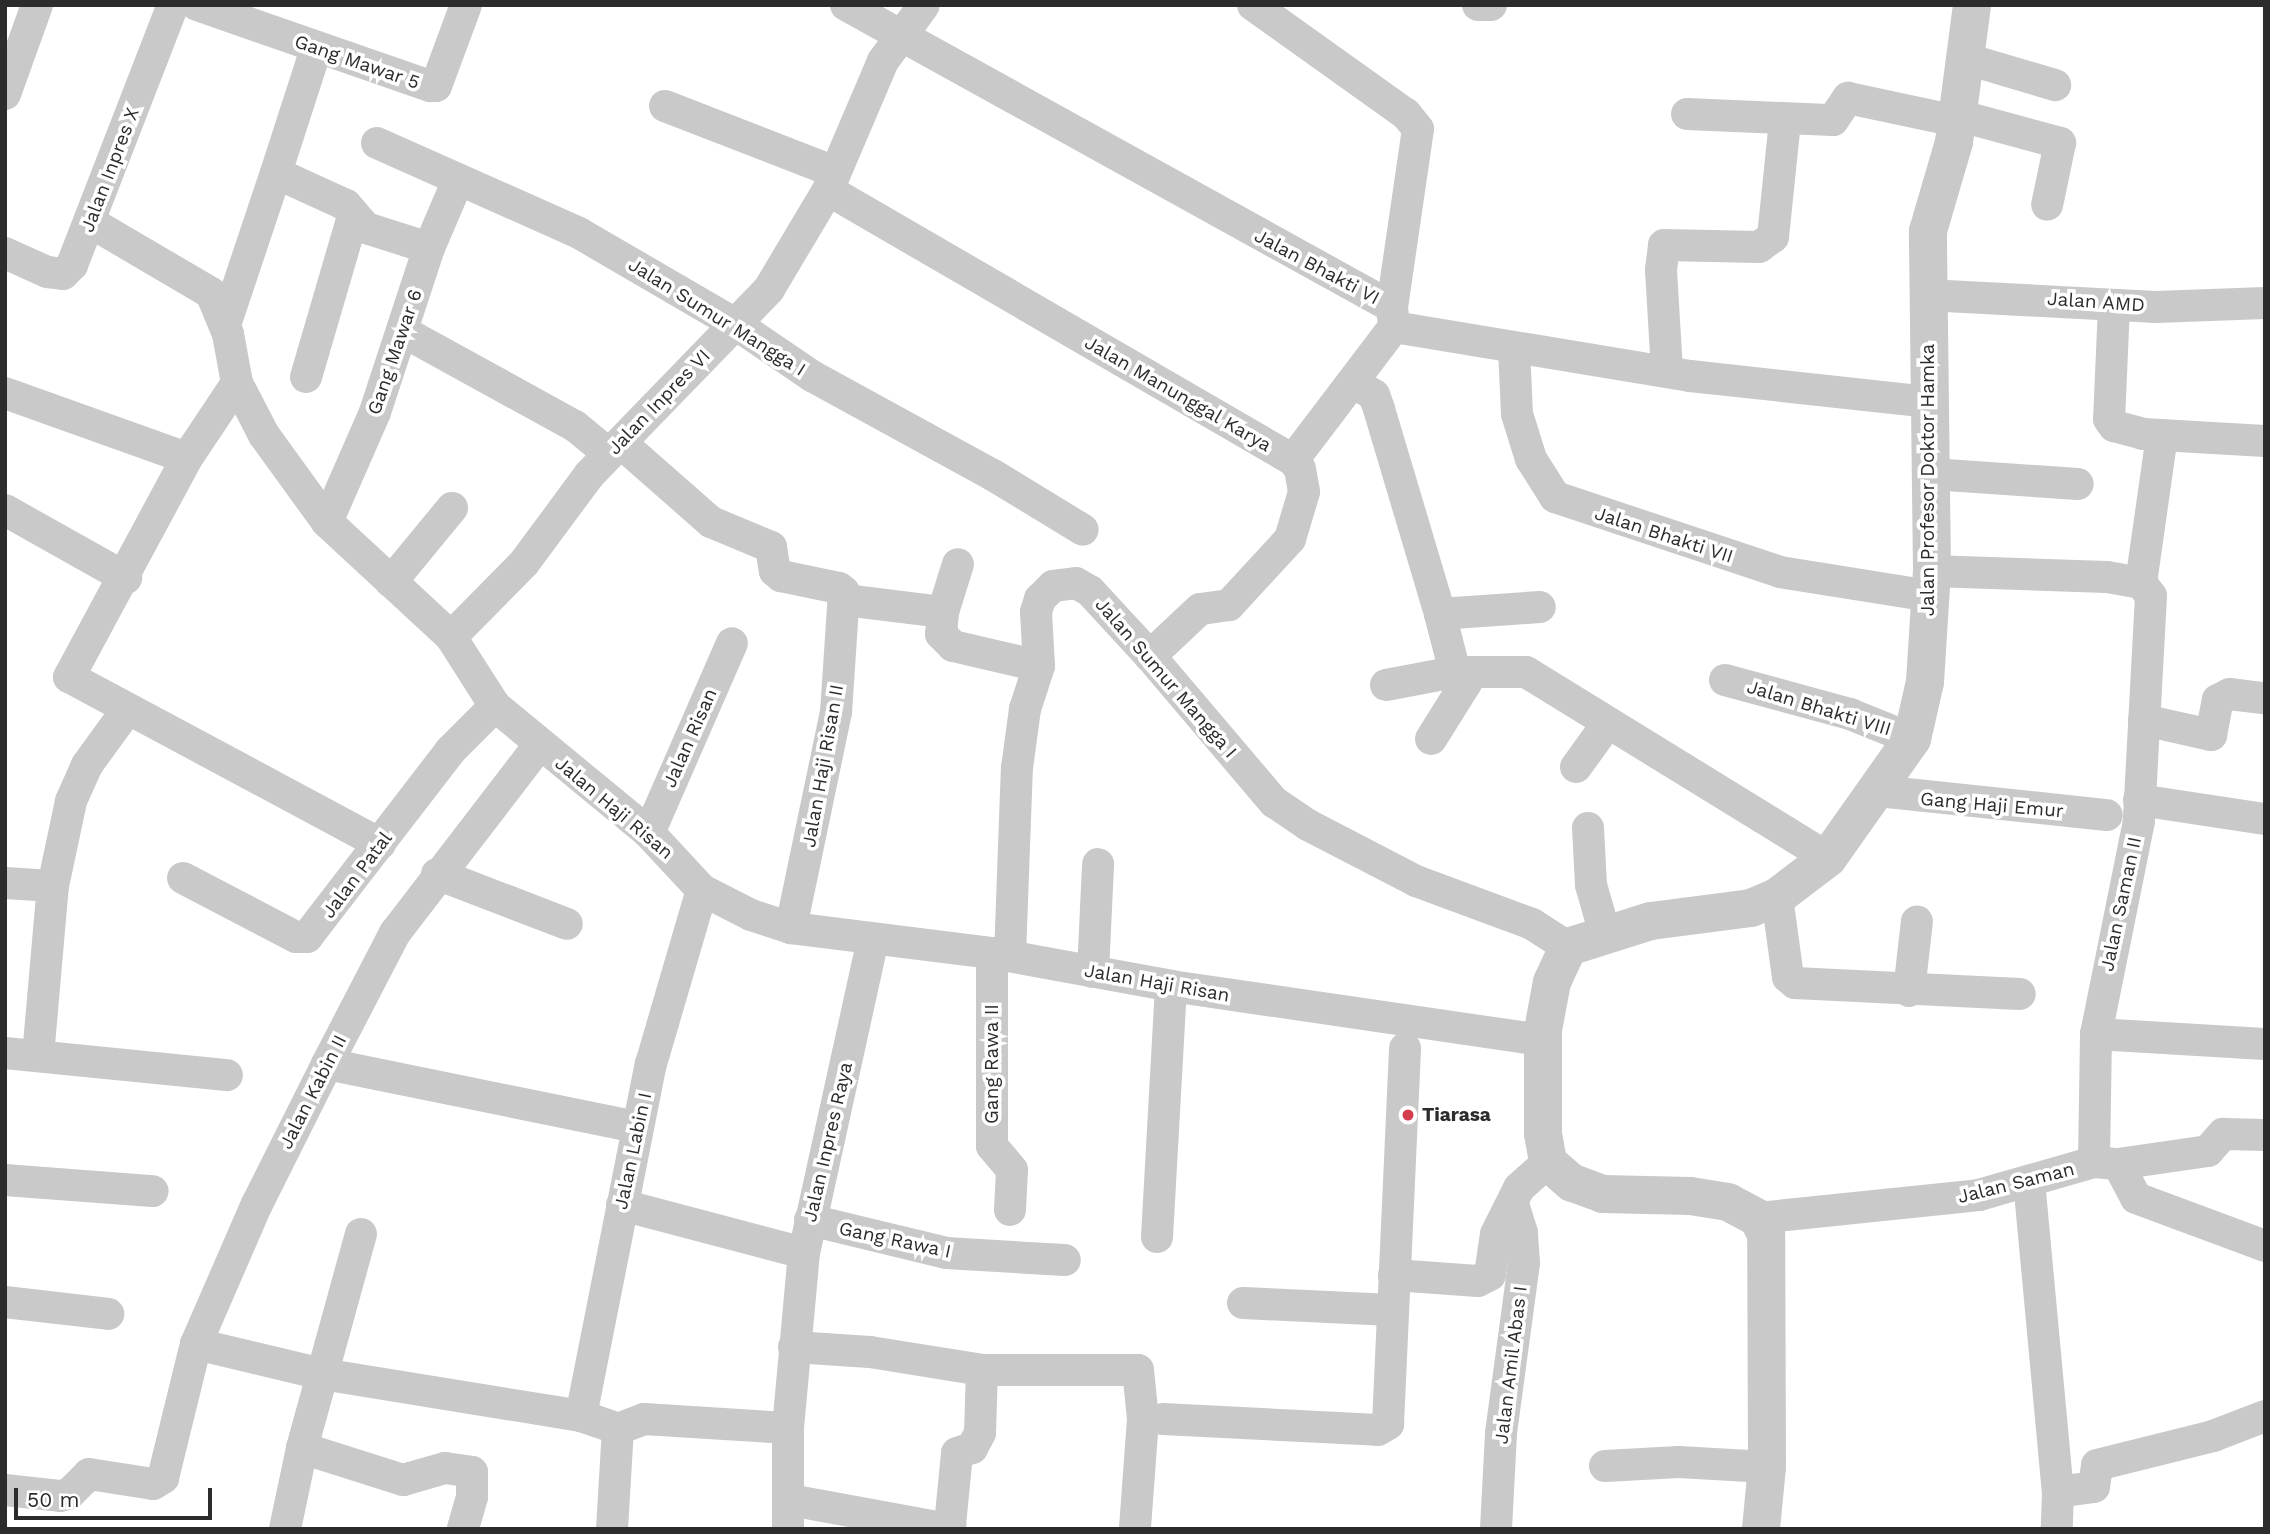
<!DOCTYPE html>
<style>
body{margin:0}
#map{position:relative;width:2270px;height:1534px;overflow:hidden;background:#fff;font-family:"Work Sans",sans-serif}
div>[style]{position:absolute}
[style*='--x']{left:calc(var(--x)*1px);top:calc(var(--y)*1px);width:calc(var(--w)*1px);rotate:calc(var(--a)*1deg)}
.minor>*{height:32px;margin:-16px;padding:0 16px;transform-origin:16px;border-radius:16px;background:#c9c9c9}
.tertiary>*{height:38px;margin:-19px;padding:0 19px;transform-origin:19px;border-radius:19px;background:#c9c9c9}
.dots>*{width:19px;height:19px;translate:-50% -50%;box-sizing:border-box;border:4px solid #fff;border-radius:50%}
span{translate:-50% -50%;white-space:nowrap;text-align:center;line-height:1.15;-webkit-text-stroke:7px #fff;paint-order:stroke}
.street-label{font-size:19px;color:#2c2c2c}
.poi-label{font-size:19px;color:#2c2c2c;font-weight:700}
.left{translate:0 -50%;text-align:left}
.frame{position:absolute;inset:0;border:7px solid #2c2c2c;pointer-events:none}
.scale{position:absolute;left:14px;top:1488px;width:198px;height:32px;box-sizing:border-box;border:4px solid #2c2c2c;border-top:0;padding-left:9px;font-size:21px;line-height:24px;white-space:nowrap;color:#2c2c2c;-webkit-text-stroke:5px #fff;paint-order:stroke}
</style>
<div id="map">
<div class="minor">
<div style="--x:197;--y:5;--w:247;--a:19.2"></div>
<div style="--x:430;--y:86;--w:6;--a:0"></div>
<div style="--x:436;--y:86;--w:86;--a:-69.7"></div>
<div style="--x:846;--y:5;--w:624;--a:28.95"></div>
<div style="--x:1392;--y:307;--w:20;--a:84"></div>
<div style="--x:1253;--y:5;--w:188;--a:35.5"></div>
<div style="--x:1406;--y:114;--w:19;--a:51"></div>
<div style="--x:1418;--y:129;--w:180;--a:98.3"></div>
<div style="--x:1478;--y:5;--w:13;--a:0"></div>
<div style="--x:316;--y:49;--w:130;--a:107.9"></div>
<div style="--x:276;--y:173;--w:77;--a:24.6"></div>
<div style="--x:346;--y:205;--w:30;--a:49"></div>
<div style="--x:366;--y:228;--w:66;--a:17.6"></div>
<div style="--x:1967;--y:59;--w:92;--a:16.5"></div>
<div style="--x:5;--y:94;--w:95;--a:-70.2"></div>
<div style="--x:665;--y:106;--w:182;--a:21.2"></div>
<div style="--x:1687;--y:114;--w:146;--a:2.4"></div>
<div style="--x:1833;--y:120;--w:27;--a:-56"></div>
<div style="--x:1848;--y:98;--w:110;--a:12"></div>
<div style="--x:1957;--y:115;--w:107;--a:15.2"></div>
<div style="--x:2060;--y:143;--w:63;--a:101.8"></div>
<div style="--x:377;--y:143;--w:221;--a:24"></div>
<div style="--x:579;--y:233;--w:183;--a:30.2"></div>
<div style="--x:737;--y:325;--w:91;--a:34.2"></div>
<div style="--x:812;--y:376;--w:206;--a:28.7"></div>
<div style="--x:993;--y:475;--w:105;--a:31.4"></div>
<div style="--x:828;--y:190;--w:538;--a:30.14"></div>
<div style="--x:1293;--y:460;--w:11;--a:52"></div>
<div style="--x:1300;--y:469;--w:23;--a:80"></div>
<div style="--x:1304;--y:492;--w:49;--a:106.6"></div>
<div style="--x:1290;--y:539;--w:90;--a:132.7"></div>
<div style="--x:1229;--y:605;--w:29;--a:172"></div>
<div style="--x:1200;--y:609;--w:69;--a:136.8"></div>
<div style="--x:90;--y:222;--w:140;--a:30.4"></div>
<div style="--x:211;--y:293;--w:44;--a:67.5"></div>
<div style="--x:228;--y:334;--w:50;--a:79.6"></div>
<div style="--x:237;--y:383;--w:59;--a:62.6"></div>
<div style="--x:264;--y:435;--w:107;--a:54.1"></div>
<div style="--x:327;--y:522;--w:169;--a:42.8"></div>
<div style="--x:451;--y:637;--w:82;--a:57.5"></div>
<div style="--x:495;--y:706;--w:200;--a:39.5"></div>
<div style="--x:649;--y:833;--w:78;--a:47.1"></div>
<div style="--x:702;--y:890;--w:55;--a:27"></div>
<div style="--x:751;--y:915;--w:42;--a:18"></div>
<div style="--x:791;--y:928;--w:203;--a:7.1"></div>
<div style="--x:992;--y:953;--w:182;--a:10.4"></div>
<div style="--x:1171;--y:986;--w:375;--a:8.3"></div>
<div style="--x:5;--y:253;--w:46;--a:24.3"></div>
<div style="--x:47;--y:272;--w:16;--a:7"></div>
<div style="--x:63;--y:274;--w:13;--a:-45"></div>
<div style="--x:72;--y:265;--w:279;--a:-68.8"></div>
<div style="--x:1927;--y:295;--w:229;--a:3"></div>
<div style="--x:2156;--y:307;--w:109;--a:-2.1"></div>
<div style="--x:2114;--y:306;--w:113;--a:92.5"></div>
<div style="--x:2109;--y:419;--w:9;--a:54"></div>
<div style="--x:2114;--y:426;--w:30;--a:15"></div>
<div style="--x:2143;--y:434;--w:122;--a:3.3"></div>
<div style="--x:225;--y:325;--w:160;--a:-71.5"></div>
<div style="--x:1394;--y:327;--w:300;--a:9.4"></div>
<div style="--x:1690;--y:376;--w:239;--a:6.2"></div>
<div style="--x:402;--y:331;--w:197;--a:28.8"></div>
<div style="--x:575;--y:426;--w:44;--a:39.5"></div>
<div style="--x:1514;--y:348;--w:66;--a:87.4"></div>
<div style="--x:1517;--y:414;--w:47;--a:72.7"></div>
<div style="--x:1531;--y:459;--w:45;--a:57.7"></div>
<div style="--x:1555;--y:497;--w:237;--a:18.4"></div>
<div style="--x:1780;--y:572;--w:152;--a:9.1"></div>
<div style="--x:1667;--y:371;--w:101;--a:-93.4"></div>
<div style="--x:1661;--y:270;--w:25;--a:-83"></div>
<div style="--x:1664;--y:245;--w:95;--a:1.2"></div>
<div style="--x:1759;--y:247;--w:17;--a:-36"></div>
<div style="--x:1773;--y:237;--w:118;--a:-84.1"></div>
<div style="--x:306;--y:377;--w:168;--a:-73.7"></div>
<div style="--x:1353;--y:382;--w:25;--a:32"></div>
<div style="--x:1374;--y:395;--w:15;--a:70"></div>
<div style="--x:1379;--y:409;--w:214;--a:73.4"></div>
<div style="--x:1440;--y:614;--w:100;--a:-4"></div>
<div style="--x:237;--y:383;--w:90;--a:123.7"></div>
<div style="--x:187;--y:458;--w:249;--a:118.3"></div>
<div style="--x:69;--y:677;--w:353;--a:28.2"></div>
<div style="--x:5;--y:393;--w:193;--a:19.7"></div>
<div style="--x:621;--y:443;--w:120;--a:41.3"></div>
<div style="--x:711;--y:522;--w:65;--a:22.6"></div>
<div style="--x:771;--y:547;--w:24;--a:81"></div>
<div style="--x:775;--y:571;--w:8;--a:40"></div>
<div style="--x:781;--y:576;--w:59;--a:11.7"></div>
<div style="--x:839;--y:588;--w:6;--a:39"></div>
<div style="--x:844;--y:592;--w:120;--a:93.8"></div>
<div style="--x:836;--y:712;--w:221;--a:101.8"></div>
<div style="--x:1293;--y:460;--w:167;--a:-52.8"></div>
<div style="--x:1931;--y:474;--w:147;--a:3.9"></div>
<div style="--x:5;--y:510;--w:139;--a:29.3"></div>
<div style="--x:327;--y:522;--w:120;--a:-66.4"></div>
<div style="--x:375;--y:412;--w:173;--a:-71.8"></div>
<div style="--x:429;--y:248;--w:74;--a:-66.9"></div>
<div style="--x:1932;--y:571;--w:175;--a:2"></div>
<div style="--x:2107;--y:577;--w:35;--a:10"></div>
<div style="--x:2141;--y:583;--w:16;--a:52"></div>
<div style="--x:2151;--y:596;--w:225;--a:93.1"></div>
<div style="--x:2139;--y:821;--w:217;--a:101.4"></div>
<div style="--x:2096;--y:1034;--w:128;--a:90.9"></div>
<div style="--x:391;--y:582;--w:96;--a:-50.5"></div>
<div style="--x:2141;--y:583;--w:148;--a:-81.9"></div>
<div style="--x:845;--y:600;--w:99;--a:7"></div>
<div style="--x:943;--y:612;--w:22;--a:95"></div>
<div style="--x:941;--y:634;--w:17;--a:45"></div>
<div style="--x:953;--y:646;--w:88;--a:13.1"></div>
<div style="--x:943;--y:612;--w:50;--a:-72.6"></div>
<div style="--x:451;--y:637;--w:104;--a:-45.4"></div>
<div style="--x:524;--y:563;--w:109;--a:-53.5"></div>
<div style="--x:589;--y:475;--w:259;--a:-45.9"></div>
<div style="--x:769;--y:289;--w:115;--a:-59.2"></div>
<div style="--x:828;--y:190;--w:140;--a:-66.9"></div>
<div style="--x:883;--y:61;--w:69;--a:-53.8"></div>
<div style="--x:1725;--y:680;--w:130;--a:15.2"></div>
<div style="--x:1850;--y:714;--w:67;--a:22"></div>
<div style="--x:1386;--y:685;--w:70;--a:-10.7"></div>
<div style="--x:1455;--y:672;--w:60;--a:-104.5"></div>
<div style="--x:2144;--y:720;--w:69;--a:12.6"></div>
<div style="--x:2211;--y:735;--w:36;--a:-79"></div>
<div style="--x:2218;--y:700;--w:13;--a:-27"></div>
<div style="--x:2230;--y:694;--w:35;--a:7"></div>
<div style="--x:1431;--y:739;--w:66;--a:-58"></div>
<div style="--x:1466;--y:683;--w:16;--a:-135"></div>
<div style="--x:1455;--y:672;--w:71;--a:0"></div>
<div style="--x:1526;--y:672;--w:355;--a:31.6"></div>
<div style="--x:1576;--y:767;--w:53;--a:-54.2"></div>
<div style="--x:1878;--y:791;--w:230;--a:6"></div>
<div style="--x:2139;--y:800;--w:127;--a:8.6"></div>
<div style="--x:1588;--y:828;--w:57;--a:87"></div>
<div style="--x:1591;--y:885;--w:51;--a:74.1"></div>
<div style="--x:649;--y:833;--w:207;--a:-66.4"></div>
<div style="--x:437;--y:874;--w:139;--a:21"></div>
<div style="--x:183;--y:878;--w:127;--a:27.6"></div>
<div style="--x:296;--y:937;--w:11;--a:0"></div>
<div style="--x:307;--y:937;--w:235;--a:-52.4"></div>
<div style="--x:450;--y:751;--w:64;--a:-45"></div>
<div style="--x:5;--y:883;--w:48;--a:3.6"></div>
<div style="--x:1777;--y:897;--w:81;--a:82.2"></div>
<div style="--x:1788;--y:977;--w:9;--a:41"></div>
<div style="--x:1795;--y:983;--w:225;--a:2.8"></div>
<div style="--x:992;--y:953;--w:193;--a:90"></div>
<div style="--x:992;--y:1146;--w:31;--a:50"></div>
<div style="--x:1012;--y:1170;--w:40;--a:92.9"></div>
<div style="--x:1010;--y:956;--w:188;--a:-87.9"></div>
<div style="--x:1017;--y:768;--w:60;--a:-82.3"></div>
<div style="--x:1025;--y:709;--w:45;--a:-72"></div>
<div style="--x:1039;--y:666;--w:54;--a:-93.2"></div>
<div style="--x:1036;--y:612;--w:14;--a:-73"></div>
<div style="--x:1040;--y:599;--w:18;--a:-45"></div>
<div style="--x:1053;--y:586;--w:23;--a:-7"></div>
<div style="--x:1076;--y:583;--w:16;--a:30"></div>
<div style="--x:1090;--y:591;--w:88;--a:47.3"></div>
<div style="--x:1150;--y:656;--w:192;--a:49.7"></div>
<div style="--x:1274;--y:802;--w:41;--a:34.1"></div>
<div style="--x:1308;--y:825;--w:122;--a:27.4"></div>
<div style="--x:1416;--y:881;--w:124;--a:20.3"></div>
<div style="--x:1532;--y:924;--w:43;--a:32.6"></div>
<div style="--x:1093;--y:972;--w:108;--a:-87.3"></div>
<div style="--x:1909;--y:991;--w:70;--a:-83.5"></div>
<div style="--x:2096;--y:1034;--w:169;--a:3.4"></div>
<div style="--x:5;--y:1053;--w:223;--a:5.7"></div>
<div style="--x:38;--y:1056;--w:171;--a:-85"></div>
<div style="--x:53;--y:886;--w:87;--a:-78"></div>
<div style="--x:71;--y:801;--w:39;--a:-66"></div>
<div style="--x:87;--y:765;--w:68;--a:-54"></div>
<div style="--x:327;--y:1064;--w:317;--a:11.5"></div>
<div style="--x:2118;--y:1164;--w:38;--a:62"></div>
<div style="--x:2136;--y:1198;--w:138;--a:20.4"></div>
<div style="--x:5;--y:1180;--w:148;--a:4.3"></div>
<div style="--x:2029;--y:1181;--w:312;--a:84.7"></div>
<div style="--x:2058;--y:1492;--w:37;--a:92"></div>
<div style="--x:622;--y:1205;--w:188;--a:14.8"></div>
<div style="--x:1758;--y:1218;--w:222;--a:-5.9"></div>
<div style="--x:1979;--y:1195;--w:120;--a:-16"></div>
<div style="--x:2094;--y:1162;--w:24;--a:5"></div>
<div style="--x:2118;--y:1164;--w:91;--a:-8.2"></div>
<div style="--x:2208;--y:1151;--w:23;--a:-49"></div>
<div style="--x:2223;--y:1134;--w:42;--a:1.4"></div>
<div style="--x:810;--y:1220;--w:140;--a:13.6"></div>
<div style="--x:946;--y:1253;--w:119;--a:3.4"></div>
<div style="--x:1157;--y:1237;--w:251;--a:-86.8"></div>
<div style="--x:1394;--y:1275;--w:84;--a:4.1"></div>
<div style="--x:1478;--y:1281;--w:13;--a:-27"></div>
<div style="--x:1490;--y:1275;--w:41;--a:-81.7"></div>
<div style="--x:1496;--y:1234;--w:51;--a:-63.4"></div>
<div style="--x:1519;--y:1188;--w:39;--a:-42"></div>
<div style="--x:5;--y:1302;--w:104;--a:6.6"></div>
<div style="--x:1243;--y:1303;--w:149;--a:2.7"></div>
<div style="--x:196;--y:1344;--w:130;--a:13.4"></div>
<div style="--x:322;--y:1374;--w:262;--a:9.2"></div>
<div style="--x:581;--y:1416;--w:39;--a:19"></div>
<div style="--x:618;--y:1429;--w:28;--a:-21"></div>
<div style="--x:644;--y:1419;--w:144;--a:3.6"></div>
<div style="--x:794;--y:1347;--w:76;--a:3.8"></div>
<div style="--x:870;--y:1352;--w:113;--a:9.1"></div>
<div style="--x:982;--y:1370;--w:156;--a:0"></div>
<div style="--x:1138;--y:1370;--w:49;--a:84.2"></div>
<div style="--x:1143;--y:1419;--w:110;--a:94.2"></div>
<div style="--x:581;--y:1416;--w:359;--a:-78.8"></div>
<div style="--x:651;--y:1064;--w:181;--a:-73.7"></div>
<div style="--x:1163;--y:1419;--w:215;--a:2.9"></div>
<div style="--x:1378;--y:1430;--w:12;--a:-31"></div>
<div style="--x:1388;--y:1424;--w:376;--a:-87.4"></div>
<div style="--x:302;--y:1448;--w:106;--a:17.6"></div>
<div style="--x:403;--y:1480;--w:44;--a:-15.9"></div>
<div style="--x:445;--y:1468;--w:27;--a:8"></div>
<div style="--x:472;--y:1472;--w:25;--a:90"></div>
<div style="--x:472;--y:1497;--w:33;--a:106"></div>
<div style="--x:1605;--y:1466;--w:74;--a:-3.1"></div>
<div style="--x:1679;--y:1462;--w:88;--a:3.3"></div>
<div style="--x:5;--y:1490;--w:55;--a:6.2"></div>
<div style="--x:60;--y:1496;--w:9;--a:-13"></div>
<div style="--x:69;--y:1494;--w:28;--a:-45"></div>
<div style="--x:89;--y:1474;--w:65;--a:8.9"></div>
<div style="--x:153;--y:1484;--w:12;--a:-31"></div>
<div style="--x:163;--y:1478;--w:138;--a:-76.2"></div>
<div style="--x:196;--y:1344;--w:153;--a:-66.5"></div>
<div style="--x:257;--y:1204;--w:157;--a:-63.4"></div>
<div style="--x:327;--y:1064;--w:148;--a:-62.6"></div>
<div style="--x:395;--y:933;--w:237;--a:-52.5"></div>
<div style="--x:2058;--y:1492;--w:36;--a:-8"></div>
<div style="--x:2094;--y:1487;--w:22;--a:-82"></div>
<div style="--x:2097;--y:1465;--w:120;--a:-14"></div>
<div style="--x:2213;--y:1436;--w:56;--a:-21"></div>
<div style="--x:790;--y:1500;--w:155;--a:10.4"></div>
<div style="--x:942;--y:1528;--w:9;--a:-21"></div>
<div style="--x:950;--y:1525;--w:72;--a:-84.4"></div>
<div style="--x:957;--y:1453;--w:16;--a:-18"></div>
<div style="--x:972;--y:1448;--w:17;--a:-62"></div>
<div style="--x:980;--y:1433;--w:63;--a:-88.2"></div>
<div style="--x:285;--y:1529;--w:83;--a:-78.1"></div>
<div style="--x:302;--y:1448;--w:222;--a:-74.6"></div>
<div style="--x:612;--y:1529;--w:100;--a:-86.6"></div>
<div style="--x:788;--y:1529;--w:101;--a:-90"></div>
<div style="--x:788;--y:1428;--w:176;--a:-84.8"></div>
<div style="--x:804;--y:1253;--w:321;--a:-77.6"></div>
<div style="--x:1496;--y:1529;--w:96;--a:-87"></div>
<div style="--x:1501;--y:1433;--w:172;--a:-82.3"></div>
<div style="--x:1524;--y:1263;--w:30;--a:-94"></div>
<div style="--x:1522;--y:1233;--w:31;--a:-107"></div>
</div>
<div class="tertiary">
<div style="--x:1761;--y:1529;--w:62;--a:-84.5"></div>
<div style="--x:1767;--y:1467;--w:233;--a:-90.2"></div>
<div style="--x:1766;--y:1234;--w:18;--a:-117"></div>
<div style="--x:1758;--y:1218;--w:34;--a:-152"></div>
<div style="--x:1728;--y:1202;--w:38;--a:-171"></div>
<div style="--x:1690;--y:1196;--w:87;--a:-178.7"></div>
<div style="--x:1603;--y:1194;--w:33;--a:-160"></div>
<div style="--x:1572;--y:1183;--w:32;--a:-139"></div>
<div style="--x:1548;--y:1162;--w:29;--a:-100"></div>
<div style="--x:1543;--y:1133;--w:103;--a:-90"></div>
<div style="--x:1543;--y:1030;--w:49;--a:-79.4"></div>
<div style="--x:1552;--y:982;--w:38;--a:-65"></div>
<div style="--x:1568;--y:947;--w:87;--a:-17.4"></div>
<div style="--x:1651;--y:921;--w:101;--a:-7.4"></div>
<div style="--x:1751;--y:908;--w:28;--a:-23"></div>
<div style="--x:1777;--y:897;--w:64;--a:-37.4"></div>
<div style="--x:1828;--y:858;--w:146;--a:-54.8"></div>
<div style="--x:1912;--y:739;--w:58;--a:-77.2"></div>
<div style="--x:1925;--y:682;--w:111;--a:-86.4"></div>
<div style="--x:1932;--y:571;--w:340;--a:-90.7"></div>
<div style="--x:1928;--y:231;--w:93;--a:-73.7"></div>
<div style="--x:1954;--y:142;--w:138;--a:-82.5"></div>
</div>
<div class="dots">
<div style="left:1408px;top:1115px;background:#d43d4e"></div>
</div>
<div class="street-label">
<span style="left:357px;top:62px;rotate:19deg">Gang Mawar 5</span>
<span style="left:110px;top:170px;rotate:-69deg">Jalan Inpres X</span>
<span style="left:1317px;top:267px;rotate:28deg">Jalan Bhakti VI</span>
<span style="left:2096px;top:302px;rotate:4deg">Jalan AMD</span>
<span style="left:717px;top:317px;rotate:32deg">Jalan Sumur Mangga I</span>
<span style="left:395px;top:352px;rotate:-71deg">Gang Mawar 6</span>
<span style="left:1178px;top:394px;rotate:30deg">Jalan Manunggal Karya</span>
<span style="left:659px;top:402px;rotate:-46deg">Jalan Inpres VI</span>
<span style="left:1928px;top:480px;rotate:-90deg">Jalan Profesor Doktor Hamka</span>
<span style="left:1664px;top:535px;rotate:18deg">Jalan Bhakti VII</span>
<span style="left:1166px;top:678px;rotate:49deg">Jalan Sumur Mangga I</span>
<span style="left:1819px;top:708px;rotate:17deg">Jalan Bhakti VIII</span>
<span style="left:690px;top:738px;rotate:-66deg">Jalan Risan</span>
<span style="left:823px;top:766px;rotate:-80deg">Jalan Haji Risan II</span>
<span style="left:1992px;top:805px;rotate:5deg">Gang Haji Emur</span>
<span style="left:614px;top:808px;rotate:40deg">Jalan Haji Risan</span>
<span style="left:357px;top:875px;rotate:-53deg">Jalan Patal</span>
<span style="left:2121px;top:904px;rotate:-78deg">Jalan Saman II</span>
<span style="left:1157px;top:983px;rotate:10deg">Jalan Haji Risan</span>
<span style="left:992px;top:1064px;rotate:-90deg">Gang Rawa II</span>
<span style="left:313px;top:1092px;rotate:-63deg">Jalan Kabin II</span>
<span style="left:828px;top:1142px;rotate:-77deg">Jalan Inpres Raya</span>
<span style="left:633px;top:1151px;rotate:-78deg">Jalan Labin I</span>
<span style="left:2016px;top:1183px;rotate:-14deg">Jalan Saman</span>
<span style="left:895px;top:1240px;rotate:12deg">Gang Rawa I</span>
<span style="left:1511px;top:1365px;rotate:-83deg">Jalan Amil Abas I</span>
</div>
<div class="poi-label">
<span class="left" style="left:1422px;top:1115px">Tiarasa</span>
</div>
<div class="frame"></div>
<div class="scale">50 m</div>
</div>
